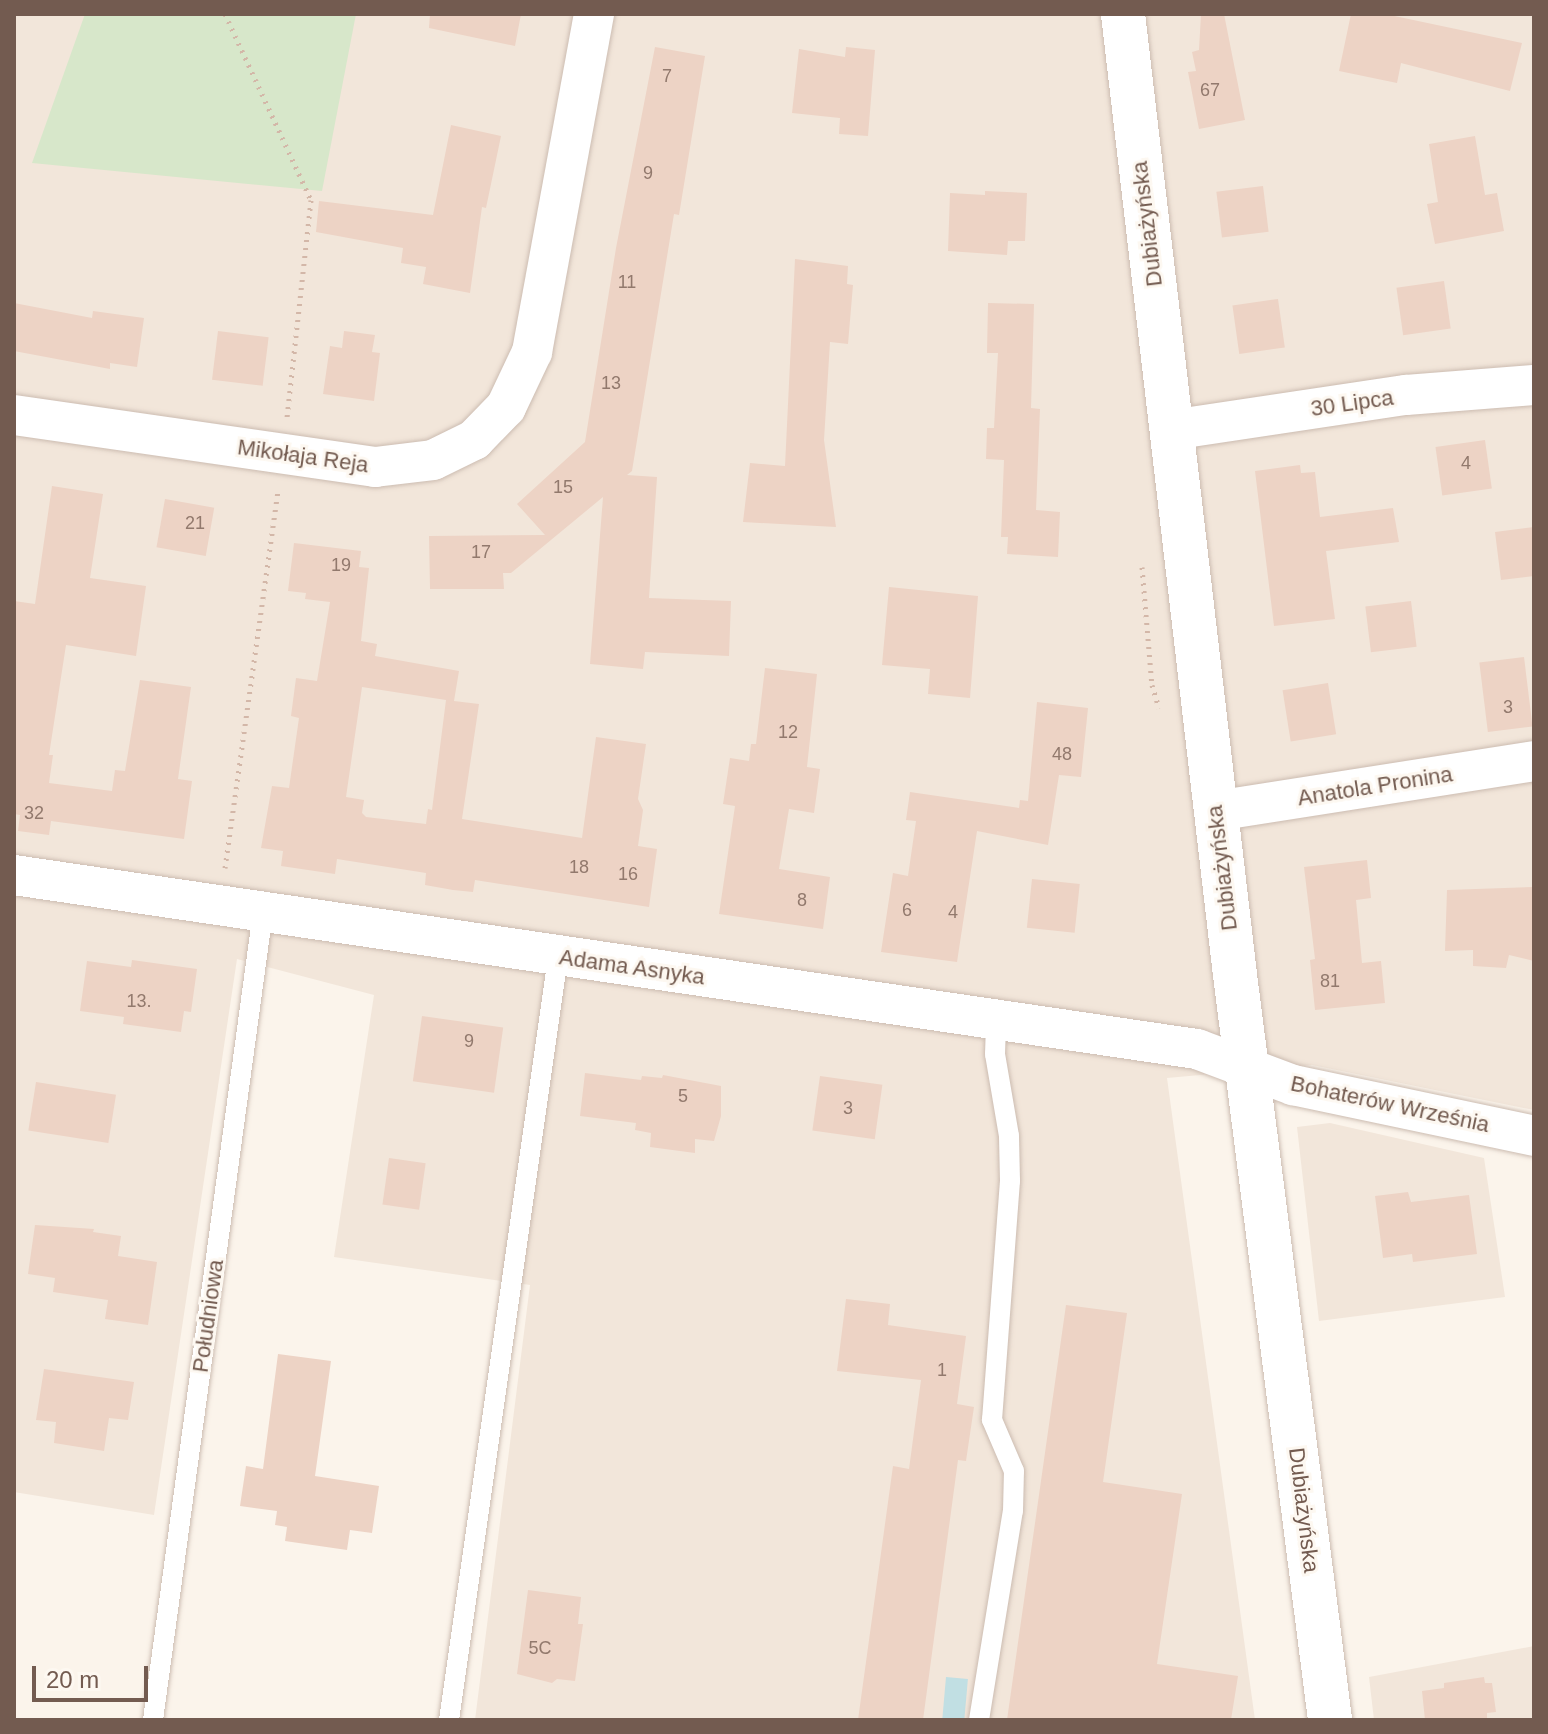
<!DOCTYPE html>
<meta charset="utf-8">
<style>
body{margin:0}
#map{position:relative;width:1548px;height:1734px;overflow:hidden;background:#fbf4eb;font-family:Arial,sans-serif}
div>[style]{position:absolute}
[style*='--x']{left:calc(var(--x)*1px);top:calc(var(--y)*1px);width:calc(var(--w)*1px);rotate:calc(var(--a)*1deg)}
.residential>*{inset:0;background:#f2e6da}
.green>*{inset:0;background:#d7e7ca}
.water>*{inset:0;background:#c1dfe3;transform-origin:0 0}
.building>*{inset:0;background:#edd3c5;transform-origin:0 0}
.path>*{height:5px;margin-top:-2.5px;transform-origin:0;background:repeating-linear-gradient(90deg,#d3b7a8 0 2px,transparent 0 8px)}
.roads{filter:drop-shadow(0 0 2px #ccbcb1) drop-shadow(0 0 2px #ccbcb1)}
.service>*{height:20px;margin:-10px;padding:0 10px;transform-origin:10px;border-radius:10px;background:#fff}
.minor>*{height:40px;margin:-20px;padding:0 20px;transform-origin:20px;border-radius:20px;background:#fff}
.tertiary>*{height:44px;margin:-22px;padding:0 22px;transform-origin:22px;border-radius:22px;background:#fff}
span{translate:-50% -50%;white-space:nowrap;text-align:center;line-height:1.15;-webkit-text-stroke:6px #fdf8f1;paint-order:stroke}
.number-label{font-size:18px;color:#92796d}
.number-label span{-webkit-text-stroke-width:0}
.street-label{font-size:22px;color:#735b50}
.frame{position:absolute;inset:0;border:16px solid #735b50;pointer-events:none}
.scale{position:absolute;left:32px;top:1666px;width:116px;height:36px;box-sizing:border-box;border:4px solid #735b50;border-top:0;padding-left:10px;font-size:24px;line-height:28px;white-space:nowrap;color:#735b50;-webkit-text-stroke:6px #fdf8f1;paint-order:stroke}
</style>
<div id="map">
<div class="residential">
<div style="clip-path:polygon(14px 14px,1534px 14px,1534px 1110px,1312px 1065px,1167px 1078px,1255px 1720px,475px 1720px,530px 1285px,334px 1257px,374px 995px,237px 959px,154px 1515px,14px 1492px)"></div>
<div style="clip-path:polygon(1330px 1123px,1484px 1158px,1505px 1297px,1319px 1321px,1297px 1127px)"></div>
<div style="clip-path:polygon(1534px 1646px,1534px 1720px,1374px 1720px,1369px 1677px)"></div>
</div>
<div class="green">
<div style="clip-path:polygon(85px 14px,356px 14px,322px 191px,32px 163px)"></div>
</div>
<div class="water">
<div style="left:946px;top:1677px;width:22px;height:44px;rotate:5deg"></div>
</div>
<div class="building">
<div style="clip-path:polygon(430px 14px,521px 14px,515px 46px,429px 28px)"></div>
<div style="clip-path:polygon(1201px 14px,1224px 14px,1245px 120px,1199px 129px,1188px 72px,1196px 71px,1192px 52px,1199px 50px)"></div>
<div style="clip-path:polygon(1351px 14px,1385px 14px,1522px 43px,1510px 91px,1401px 63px,1397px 83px,1339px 71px)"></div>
<div style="clip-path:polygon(655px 47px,705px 56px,679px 215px,674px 214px,632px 471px,627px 475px,657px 477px,649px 598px,731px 601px,729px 656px,645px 652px,643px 669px,590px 664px,603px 497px,511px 573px,503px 573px,504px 589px,430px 589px,429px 536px,545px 535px,517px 504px,585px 442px,616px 248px)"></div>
<div style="clip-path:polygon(846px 47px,875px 50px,868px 136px,839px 134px,840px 118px,792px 113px,799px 49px,845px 57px)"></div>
<div style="clip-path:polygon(451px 125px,501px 136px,486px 208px,482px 207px,470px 293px,423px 284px,426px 267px,401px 263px,403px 248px,316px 232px,319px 201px,433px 215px)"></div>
<div style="clip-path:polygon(1475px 136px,1485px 195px,1497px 193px,1504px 231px,1435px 244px,1427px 204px,1438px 202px,1429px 144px)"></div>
<div style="left:1263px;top:186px;width:46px;height:47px;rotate:83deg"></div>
<div style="clip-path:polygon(985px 191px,1027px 193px,1025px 241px,1008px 241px,1007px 255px,948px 251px,950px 193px,985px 195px)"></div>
<div style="clip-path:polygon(795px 259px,848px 266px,847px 284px,853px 285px,848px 344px,830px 342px,824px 440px,836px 527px,743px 522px,750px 463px,785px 466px)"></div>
<div style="left:1444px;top:281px;width:48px;height:48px;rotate:82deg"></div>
<div style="left:1278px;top:299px;width:49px;height:46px;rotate:82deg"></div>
<div style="clip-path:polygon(14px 303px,92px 318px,93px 311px,144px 318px,137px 367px,110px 363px,110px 369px,14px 351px)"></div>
<div style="clip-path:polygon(988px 303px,1034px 304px,1031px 408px,1040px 409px,1036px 510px,1060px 512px,1058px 557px,1007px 554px,1008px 537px,1001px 537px,1004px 460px,986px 459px,987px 428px,994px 428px,998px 353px,987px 353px)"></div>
<div style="left:218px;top:331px;width:51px;height:49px;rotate:7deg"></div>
<div style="clip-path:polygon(344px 331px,375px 335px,372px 352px,380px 353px,374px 401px,323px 394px,330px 346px,342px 348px)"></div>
<div style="left:1485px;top:440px;width:49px;height:50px;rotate:82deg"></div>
<div style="clip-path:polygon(1300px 465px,1301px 473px,1315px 472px,1320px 517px,1393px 508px,1399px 542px,1326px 551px,1335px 619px,1274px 626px,1255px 471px)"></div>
<div style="clip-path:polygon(52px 486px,103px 494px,90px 578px,146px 586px,136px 656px,66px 645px,49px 755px,53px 755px,49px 783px,112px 791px,115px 770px,125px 771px,140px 680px,191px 687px,178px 779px,192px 781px,184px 839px,51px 821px,49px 835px,18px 831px,20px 815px,14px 814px,14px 601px,35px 604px)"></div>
<div style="left:165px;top:499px;width:50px;height:49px;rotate:10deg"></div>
<div style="clip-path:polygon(1534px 527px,1534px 576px,1501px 580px,1495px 532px)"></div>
<div style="clip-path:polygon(evenodd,294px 543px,361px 551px,359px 567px,369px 568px,361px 641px,377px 644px,375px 656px,459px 671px,454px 701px,479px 704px,462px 819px,582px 838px,596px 737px,646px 744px,638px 799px,643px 810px,638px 846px,657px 849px,649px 907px,475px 880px,473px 892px,453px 890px,425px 885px,426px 873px,337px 859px,335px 874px,281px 866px,283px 851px,261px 848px,272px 786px,289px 788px,299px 718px,291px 716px,296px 678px,317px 681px,330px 602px,305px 599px,306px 593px,288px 591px,294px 543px,362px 687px,446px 700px,432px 810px,428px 809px,426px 824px,366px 817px,362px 813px,364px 800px,346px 797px,362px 687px)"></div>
<div style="clip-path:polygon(889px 587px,978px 596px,970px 698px,928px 694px,930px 669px,882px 665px)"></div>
<div style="left:1411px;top:601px;width:46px;height:46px;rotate:83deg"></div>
<div style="left:1524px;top:657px;width:70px;height:45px;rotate:83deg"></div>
<div style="clip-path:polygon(765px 668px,817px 674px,807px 767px,820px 769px,814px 813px,789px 809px,779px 869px,830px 877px,823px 929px,719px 914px,735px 806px,723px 804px,730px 758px,749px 761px,751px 744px,756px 744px)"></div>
<div style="left:1328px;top:683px;width:52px;height:46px;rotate:81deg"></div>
<div style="clip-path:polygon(1037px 702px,1088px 708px,1081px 777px,1059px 775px,1048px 845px,977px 831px,957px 962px,881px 952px,893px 873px,908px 876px,916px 821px,906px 820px,910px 792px,1019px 808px,1020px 800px,1028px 801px)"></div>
<div style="clip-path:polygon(1367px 860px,1371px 898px,1356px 900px,1362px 963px,1381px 961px,1385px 1003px,1315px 1010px,1310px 960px,1315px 959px,1304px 867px)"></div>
<div style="left:1032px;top:879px;width:48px;height:49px;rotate:6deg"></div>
<div style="clip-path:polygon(1534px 887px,1534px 961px,1509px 955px,1506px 968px,1473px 966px,1473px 950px,1445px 951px,1447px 890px)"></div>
<div style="clip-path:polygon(132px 960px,197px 969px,191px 1012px,184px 1011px,181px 1032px,123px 1024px,124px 1017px,80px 1011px,87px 961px,131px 967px)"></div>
<div style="left:422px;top:1016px;width:82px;height:66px;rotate:8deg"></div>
<div style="clip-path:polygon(585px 1073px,641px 1080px,642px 1076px,662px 1078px,663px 1075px,721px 1086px,721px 1116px,714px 1141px,695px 1139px,695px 1153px,650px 1147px,651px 1133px,635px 1130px,636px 1123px,580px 1116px)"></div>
<div style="left:820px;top:1076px;width:63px;height:55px;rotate:8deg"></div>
<div style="left:36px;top:1082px;width:81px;height:49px;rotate:9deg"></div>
<div style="left:389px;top:1158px;width:37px;height:47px;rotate:8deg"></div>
<div style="clip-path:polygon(1408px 1192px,1411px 1202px,1469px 1195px,1477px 1254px,1413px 1262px,1412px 1254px,1383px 1258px,1375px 1196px)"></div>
<div style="clip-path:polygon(35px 1225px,94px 1229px,93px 1232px,121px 1236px,118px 1256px,157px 1262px,148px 1325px,105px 1319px,108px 1300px,53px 1292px,55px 1278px,28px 1274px)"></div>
<div style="clip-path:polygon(846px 1299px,890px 1304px,888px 1325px,966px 1336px,957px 1404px,974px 1407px,966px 1461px,958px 1460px,923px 1720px,858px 1720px,893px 1466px,909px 1469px,921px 1380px,837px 1371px)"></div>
<div style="clip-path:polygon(1066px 1305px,1127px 1313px,1103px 1482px,1182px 1494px,1157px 1664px,1238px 1676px,1231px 1720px,1007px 1720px)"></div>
<div style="clip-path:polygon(278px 1354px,331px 1361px,315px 1476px,379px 1486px,372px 1533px,350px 1530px,347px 1550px,285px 1541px,287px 1527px,275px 1525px,277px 1511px,240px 1506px,246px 1466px,263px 1469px)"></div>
<div style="clip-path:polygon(44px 1369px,134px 1382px,128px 1420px,109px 1418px,104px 1451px,54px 1443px,56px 1422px,36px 1420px)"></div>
<div style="clip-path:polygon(528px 1590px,581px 1597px,578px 1624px,583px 1624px,575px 1681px,557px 1679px,552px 1683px,517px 1674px)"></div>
<div style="clip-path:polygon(1484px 1677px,1485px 1683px,1492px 1683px,1496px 1712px,1487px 1713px,1487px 1720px,1425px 1720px,1422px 1691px,1444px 1688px,1444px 1683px)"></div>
</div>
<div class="path">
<div style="--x:225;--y:14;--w:205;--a:65.2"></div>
<div style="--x:311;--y:200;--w:218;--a:96.3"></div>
<div style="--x:1142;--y:567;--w:118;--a:85.2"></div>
<div style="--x:1152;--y:685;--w:24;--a:73"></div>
<div style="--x:225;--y:868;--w:382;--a:-82"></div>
</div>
<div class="roads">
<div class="service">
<div style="--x:153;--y:1720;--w:815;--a:-82.25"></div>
<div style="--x:449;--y:1720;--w:771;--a:-81.87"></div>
<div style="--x:979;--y:1720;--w:212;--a:-80.8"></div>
<div style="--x:1013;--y:1511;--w:40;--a:-88.6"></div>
<div style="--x:1014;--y:1471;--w:56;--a:-113.3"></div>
<div style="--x:992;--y:1420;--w:240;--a:-85.7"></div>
<div style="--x:1010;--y:1181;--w:45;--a:-91.3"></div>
<div style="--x:1009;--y:1136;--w:83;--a:-99.7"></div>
<div style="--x:995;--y:1054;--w:34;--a:-88"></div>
</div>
<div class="minor">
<div style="--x:14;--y:415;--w:365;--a:8.2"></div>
<div style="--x:375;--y:467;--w:58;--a:-6.9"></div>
<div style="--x:433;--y:460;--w:46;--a:-26"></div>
<div style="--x:474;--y:440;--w:46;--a:-45.9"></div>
<div style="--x:506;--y:407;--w:61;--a:-64.7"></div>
<div style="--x:532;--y:352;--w:344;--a:-79.6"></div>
<div style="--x:1171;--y:430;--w:238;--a:-8.5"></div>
<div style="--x:1406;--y:395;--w:128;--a:-4.5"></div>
<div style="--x:1216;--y:811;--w:322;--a:-8.9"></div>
<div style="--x:14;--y:875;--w:1196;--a:8.37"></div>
<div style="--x:1197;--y:1049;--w:103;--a:20.6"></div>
<div style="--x:1293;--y:1085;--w:246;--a:11.9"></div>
</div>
<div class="tertiary">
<div style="--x:1123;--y:14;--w:968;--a:83.35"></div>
<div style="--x:1235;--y:975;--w:751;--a:82.73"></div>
</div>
</div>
<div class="number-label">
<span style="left:667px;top:76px">7</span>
<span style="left:1210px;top:90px">67</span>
<span style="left:648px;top:173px">9</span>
<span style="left:627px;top:282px">11</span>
<span style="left:611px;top:383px">13</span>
<span style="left:1466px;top:463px">4</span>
<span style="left:563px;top:487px">15</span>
<span style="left:195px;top:523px">21</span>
<span style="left:481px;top:552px">17</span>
<span style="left:341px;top:565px">19</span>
<span style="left:1508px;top:707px">3</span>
<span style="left:788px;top:732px">12</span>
<span style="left:1062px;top:754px">48</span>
<span style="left:34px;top:813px">32</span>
<span style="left:579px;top:867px">18</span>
<span style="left:628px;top:874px">16</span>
<span style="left:802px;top:900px">8</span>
<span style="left:907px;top:910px">6</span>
<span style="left:953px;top:912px">4</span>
<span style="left:1330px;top:981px">81</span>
<span style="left:139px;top:1001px">13.</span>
<span style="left:469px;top:1041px">9</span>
<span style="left:683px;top:1096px">5</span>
<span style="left:848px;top:1108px">3</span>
<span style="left:942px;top:1370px">1</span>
<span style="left:540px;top:1648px">5C</span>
</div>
<div class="street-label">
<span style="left:1147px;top:224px;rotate:-97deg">Dubiażyńska</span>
<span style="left:1352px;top:403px;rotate:-8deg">30 Lipca</span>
<span style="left:303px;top:456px;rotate:8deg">Mikołaja Reja</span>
<span style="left:1375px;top:786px;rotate:-9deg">Anatola Pronina</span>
<span style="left:1222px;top:868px;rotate:-97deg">Dubiażyńska</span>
<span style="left:632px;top:967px;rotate:8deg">Adama Asnyka</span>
<span style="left:1390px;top:1104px;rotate:12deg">Bohaterów Września</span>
<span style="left:208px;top:1316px;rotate:-82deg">Południowa</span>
<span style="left:1304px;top:1510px;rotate:83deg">Dubiażyńska</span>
</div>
<div class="frame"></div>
<div class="scale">20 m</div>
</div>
